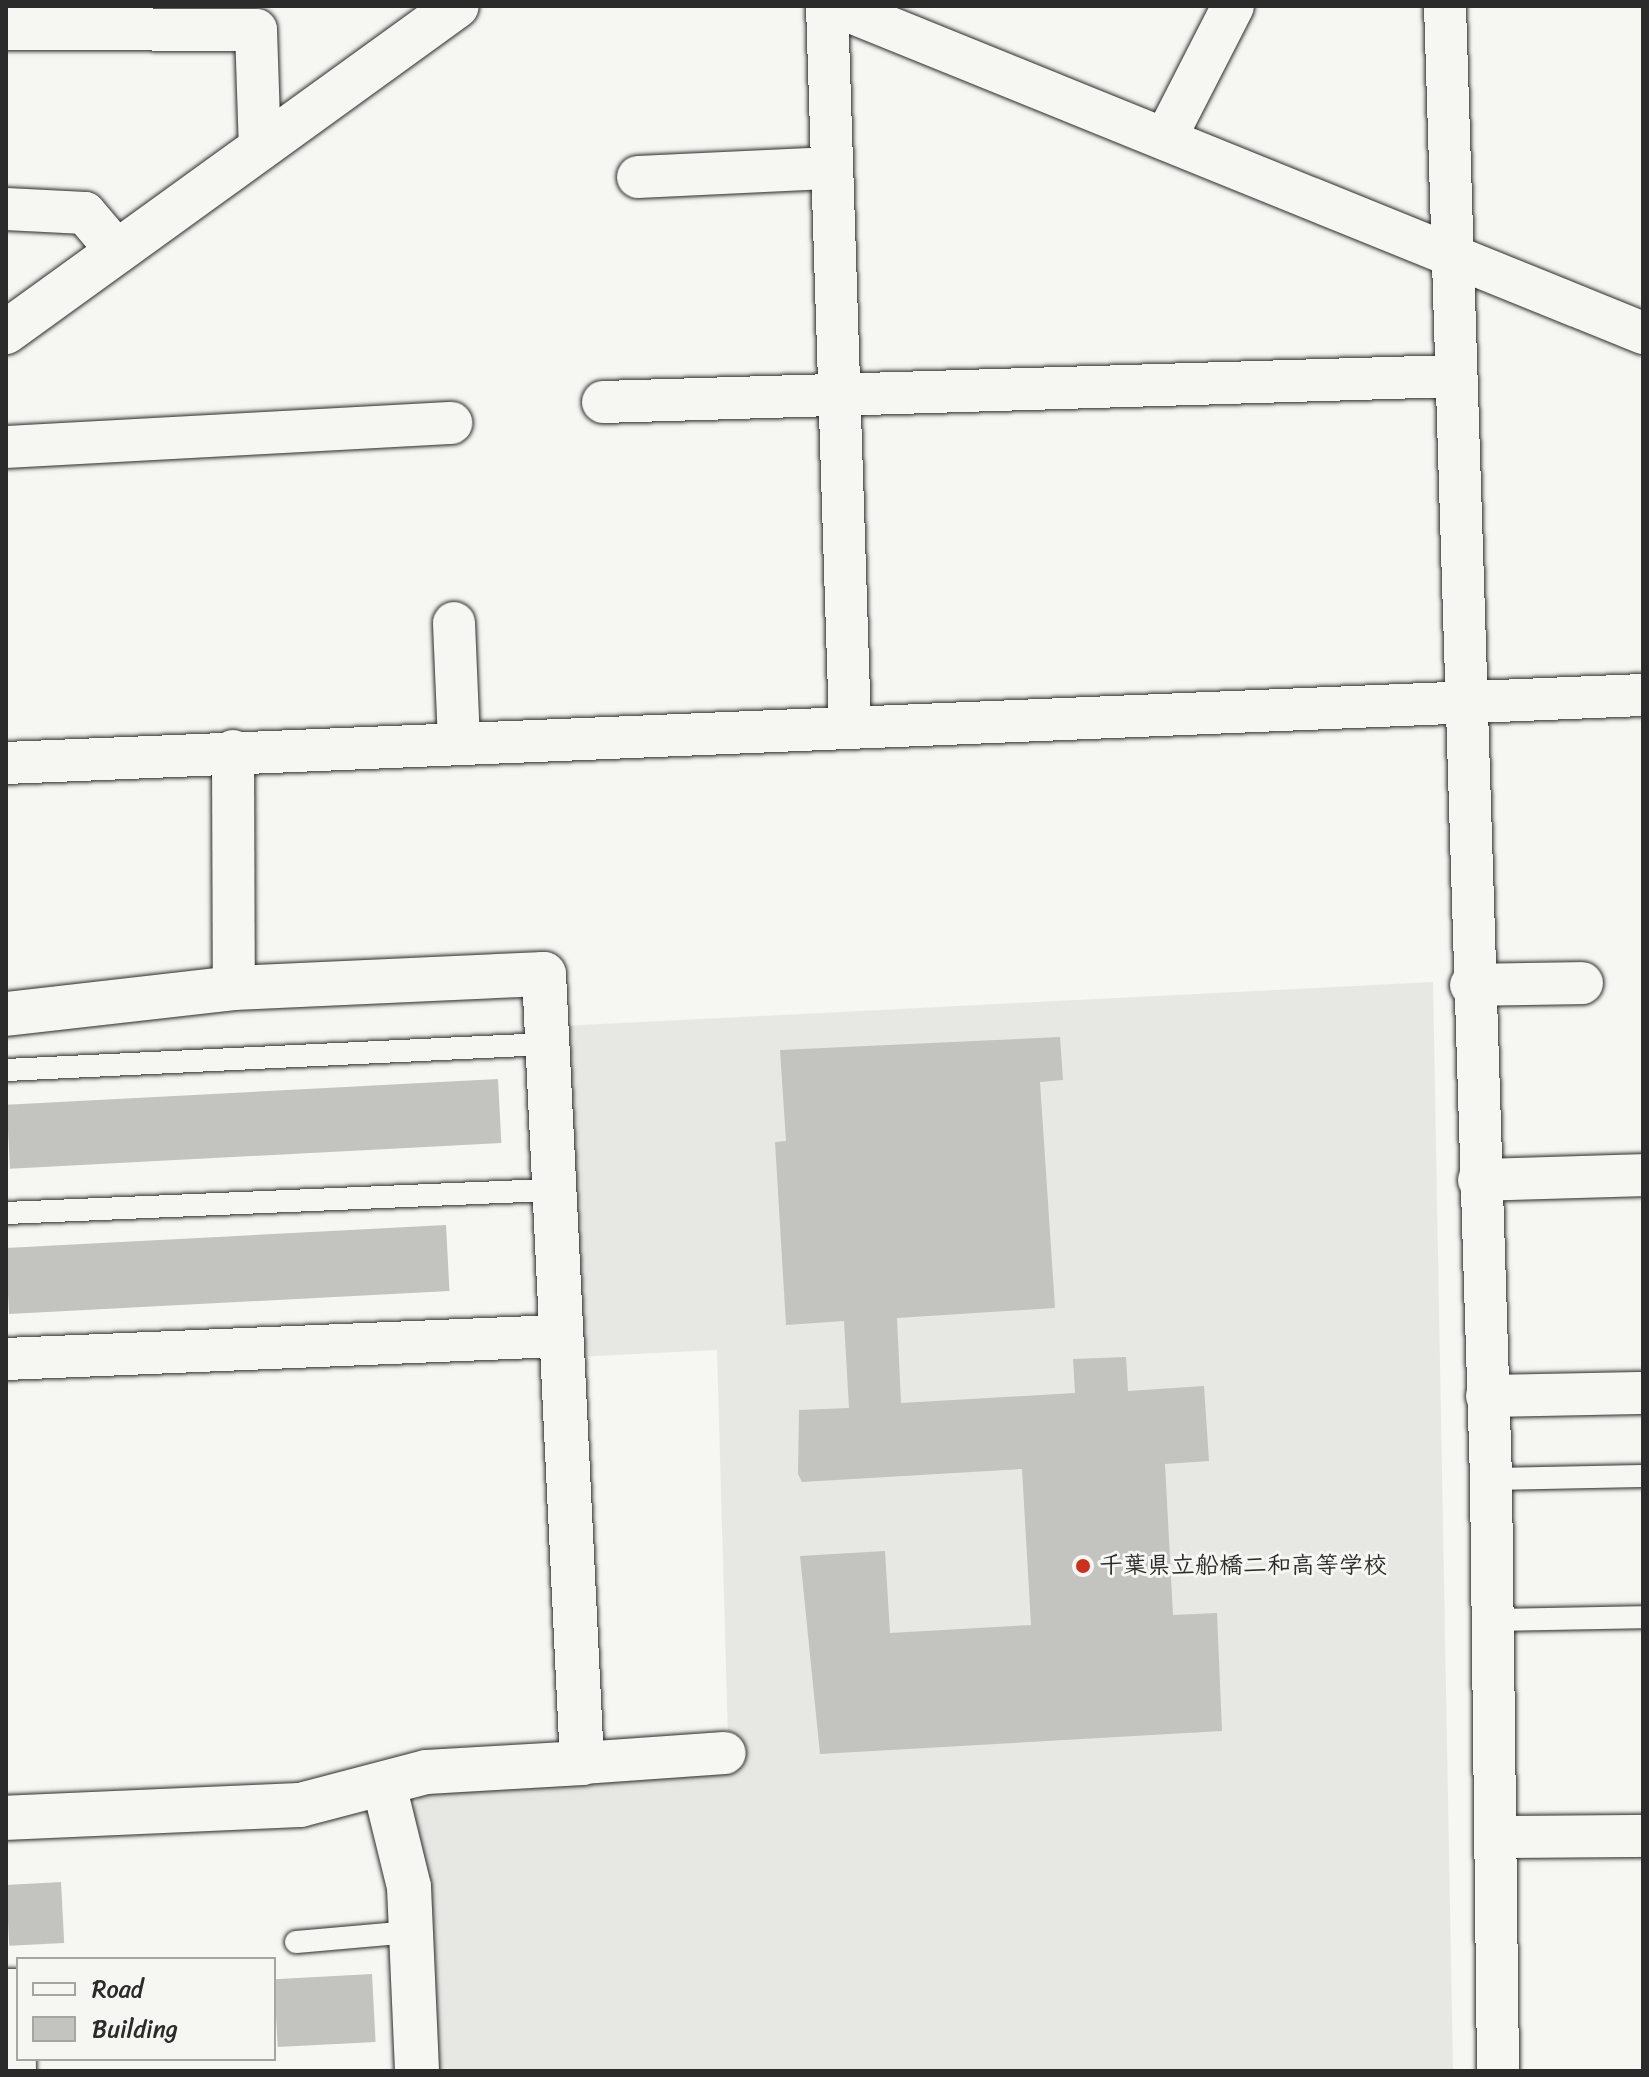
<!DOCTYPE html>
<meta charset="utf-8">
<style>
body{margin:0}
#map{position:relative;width:1649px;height:2077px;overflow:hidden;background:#f6f6f2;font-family:Sriracha,"Klee One",sans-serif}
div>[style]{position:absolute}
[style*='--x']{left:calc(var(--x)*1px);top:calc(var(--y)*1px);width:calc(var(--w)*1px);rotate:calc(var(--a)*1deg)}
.built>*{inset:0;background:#e7e7e3}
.building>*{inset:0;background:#c3c3c0;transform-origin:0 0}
.roads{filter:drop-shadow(0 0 2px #2b2b2b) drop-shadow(0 0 2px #2b2b2b)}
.lane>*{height:22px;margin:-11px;padding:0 11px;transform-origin:11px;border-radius:11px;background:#f6f6f2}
.street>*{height:42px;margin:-21px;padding:0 21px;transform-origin:21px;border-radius:21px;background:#f6f6f2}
.secondary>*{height:44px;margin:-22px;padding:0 22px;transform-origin:22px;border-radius:22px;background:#f6f6f2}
.dots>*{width:22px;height:22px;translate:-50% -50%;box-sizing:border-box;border:4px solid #f6f6f2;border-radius:50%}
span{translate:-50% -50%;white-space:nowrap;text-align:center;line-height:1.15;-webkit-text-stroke:6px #f6f6f2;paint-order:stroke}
.poi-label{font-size:24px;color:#2b2b2b;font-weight:700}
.left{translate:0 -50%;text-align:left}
.frame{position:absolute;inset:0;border:8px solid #2b2b2b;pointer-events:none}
.legend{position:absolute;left:16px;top:1957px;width:260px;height:104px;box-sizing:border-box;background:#f6f6f2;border:2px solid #a5a5a2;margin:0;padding:10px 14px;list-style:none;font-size:24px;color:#2b2b2b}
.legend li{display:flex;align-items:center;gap:16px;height:40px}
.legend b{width:40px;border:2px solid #a5a5a2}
</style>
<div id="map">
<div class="built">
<div style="clip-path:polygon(1433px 982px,1453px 2071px,436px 2071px,426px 1879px,413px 1809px,422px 1792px,729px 1774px,717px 1350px,575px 1357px,562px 1026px)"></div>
</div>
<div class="building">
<div style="clip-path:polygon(1060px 1037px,1063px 1080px,1040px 1082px,1055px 1308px,897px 1318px,901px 1403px,1075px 1393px,1073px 1359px,1126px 1357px,1128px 1391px,1204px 1386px,1209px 1461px,1165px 1464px,1173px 1615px,1217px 1613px,1222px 1731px,820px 1754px,800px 1556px,885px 1551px,890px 1633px,1031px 1625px,1022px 1469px,802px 1482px,798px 1474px,799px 1410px,849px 1408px,844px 1321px,786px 1325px,775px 1142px,786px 1141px,780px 1050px)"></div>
<div style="left:498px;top:1079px;width:64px;height:492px;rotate:87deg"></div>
<div style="left:446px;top:1225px;width:66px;height:441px;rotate:87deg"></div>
<div style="left:61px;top:1882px;width:61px;height:55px;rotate:87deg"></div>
<div style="left:372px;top:1974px;width:68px;height:98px;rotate:87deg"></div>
</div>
<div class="roads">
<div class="lane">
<div style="--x:6;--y:1070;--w:541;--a:-2.76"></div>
<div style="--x:6;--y:1213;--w:543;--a:-2.43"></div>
<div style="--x:1491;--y:1479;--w:152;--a:-1.1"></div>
<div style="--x:1492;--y:1620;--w:151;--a:-1.1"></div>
<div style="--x:296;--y:1942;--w:115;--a:-5"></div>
</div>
<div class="street">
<div style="--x:827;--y:6;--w:718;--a:88.17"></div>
<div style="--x:836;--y:6;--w:871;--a:22.06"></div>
<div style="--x:1445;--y:6;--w:1474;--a:88.21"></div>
<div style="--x:1491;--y:1479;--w:592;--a:89.32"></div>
<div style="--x:6;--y:29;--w:250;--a:0.2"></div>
<div style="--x:256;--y:30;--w:119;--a:88.1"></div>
<div style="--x:1165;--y:139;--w:149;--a:-62.9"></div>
<div style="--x:638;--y:177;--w:194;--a:-2.7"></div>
<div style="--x:6;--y:209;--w:79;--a:2.9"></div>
<div style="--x:85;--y:213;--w:51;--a:49.8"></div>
<div style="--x:603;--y:402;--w:852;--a:-1.75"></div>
<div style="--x:6;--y:447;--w:446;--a:-3.1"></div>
<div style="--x:454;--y:623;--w:117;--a:87.6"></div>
<div style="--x:233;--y:751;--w:237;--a:89.8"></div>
<div style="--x:6;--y:763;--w:1638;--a:-2.38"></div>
<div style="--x:1471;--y:985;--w:111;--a:-1"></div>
<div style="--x:1479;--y:1180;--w:164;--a:-1.7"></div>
<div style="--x:6;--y:1359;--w:551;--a:-2.39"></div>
<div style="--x:1487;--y:1396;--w:156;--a:-1.1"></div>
<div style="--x:582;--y:1763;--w:143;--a:-4"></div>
<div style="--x:1496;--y:1837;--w:147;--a:-0.4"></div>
<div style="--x:6;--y:1990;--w:8;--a:0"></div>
<div style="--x:14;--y:1990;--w:81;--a:89.3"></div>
</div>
<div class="secondary">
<div style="--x:6;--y:332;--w:556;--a:-35.86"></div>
<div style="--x:6;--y:1014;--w:229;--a:-6.5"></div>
<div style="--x:234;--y:988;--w:310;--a:-2.6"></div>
<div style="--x:544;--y:974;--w:790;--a:87.24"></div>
<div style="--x:582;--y:1763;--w:156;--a:176.7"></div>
<div style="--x:426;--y:1772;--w:130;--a:165.3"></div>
<div style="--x:300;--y:1805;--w:294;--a:177.5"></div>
<div style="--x:384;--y:1785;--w:105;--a:76.2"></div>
<div style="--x:409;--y:1887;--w:184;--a:87.5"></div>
</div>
</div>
<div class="dots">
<div style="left:1083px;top:1566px;background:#c8321e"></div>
</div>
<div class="poi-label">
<span class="left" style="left:1099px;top:1566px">千葉県立船橋二和高等学校</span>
</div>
<div class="frame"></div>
<ul class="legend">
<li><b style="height:10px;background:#f6f6f2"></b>Road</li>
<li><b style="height:22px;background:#c3c3c0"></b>Building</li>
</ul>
</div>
